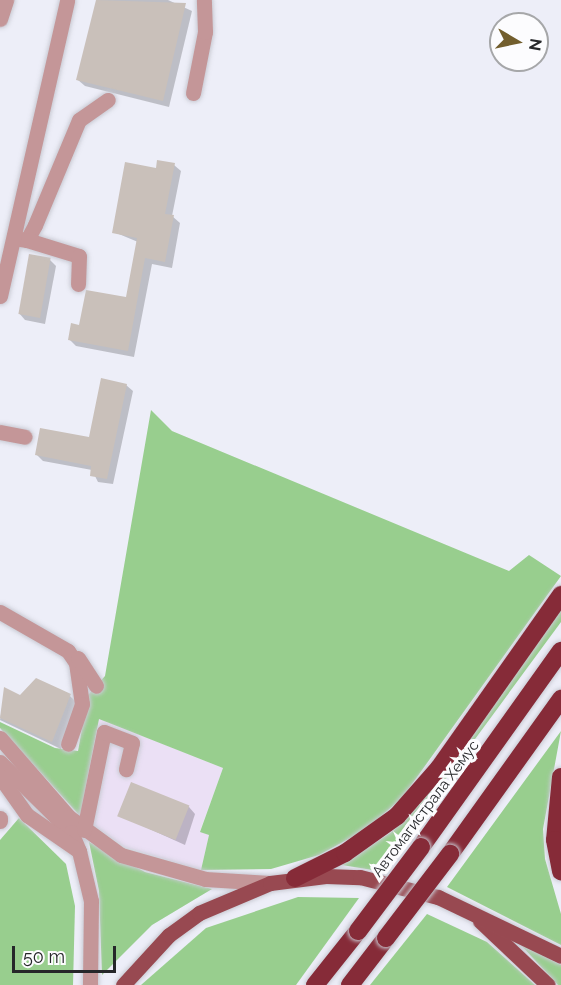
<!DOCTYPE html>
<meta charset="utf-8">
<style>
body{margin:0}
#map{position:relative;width:561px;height:985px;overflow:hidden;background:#edeef8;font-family:Raleway,sans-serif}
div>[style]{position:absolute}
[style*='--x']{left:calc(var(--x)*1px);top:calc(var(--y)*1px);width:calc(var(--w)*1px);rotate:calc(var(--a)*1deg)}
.commercial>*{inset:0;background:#ebe0f5}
.green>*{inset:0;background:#98ce8e}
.shadow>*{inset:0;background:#0003}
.building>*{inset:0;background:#c9c0ba;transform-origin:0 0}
.roads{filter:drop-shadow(0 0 2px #c9cad3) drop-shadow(0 0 2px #c9cad3)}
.minor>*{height:15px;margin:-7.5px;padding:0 7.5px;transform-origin:7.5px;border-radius:7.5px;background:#c49698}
.major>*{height:15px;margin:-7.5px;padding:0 7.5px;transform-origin:7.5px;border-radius:7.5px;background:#984951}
.highway>*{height:18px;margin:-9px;padding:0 9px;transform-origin:9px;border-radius:9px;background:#862b38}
.bridges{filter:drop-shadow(0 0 2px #c9cad3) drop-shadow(0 0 2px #c9cad3)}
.highway-bridge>*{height:18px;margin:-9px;padding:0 9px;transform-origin:9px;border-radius:9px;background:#862b38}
span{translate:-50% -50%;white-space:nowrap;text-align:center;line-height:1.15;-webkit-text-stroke:6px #fcfcfe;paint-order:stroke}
.street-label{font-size:15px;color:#26272a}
.north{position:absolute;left:489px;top:12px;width:60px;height:60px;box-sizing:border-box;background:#fcfcfe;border:2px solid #a6a7a9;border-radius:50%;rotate:99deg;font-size:16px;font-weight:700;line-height:24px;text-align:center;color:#26272a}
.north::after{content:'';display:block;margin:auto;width:21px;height:27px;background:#725e2d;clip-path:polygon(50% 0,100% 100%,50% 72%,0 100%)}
.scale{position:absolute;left:12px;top:946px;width:104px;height:27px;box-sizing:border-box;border:3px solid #26272a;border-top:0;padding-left:8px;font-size:18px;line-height:21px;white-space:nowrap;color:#26272a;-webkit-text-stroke:4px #fcfcfe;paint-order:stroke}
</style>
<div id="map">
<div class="commercial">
<div style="clip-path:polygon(98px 718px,223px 768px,200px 831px,209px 835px,201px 870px,125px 847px,80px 816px)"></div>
</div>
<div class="green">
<div style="clip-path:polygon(151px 410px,172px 431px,509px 571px,529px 555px,561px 576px,402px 798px,365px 830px,319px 855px,271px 869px,201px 870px,209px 835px,200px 832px,223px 768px,99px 719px,80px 816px,0 728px,0 722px,55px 748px,78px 751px,88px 695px,105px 676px)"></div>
<div style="clip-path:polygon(561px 609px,561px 622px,378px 871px,342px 865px,393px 831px,423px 799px)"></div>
<div style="clip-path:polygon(561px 731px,543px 829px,545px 859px,561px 914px,561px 945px,447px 887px)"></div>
<div style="clip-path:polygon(19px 818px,66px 864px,75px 906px,73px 985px,0 985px,0 840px)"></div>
<div style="clip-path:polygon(89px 842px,145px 872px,212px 889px,152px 925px,102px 975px,99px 891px)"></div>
<div style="clip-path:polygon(298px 897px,359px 898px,296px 985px,141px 985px,206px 928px)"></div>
<div style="clip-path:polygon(427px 914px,487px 942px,535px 985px,370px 985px)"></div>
<div style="clip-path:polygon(518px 942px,561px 965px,561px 985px,558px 985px)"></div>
</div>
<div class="shadow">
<div style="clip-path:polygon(97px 0,168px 0,192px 11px,169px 107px,85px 86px,78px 80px)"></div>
<div style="clip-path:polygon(174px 165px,181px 171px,172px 216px,180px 223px,172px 268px,152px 264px,134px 357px,76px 346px,69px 339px,81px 326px,128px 299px,138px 242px,114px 232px,157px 169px)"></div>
<div style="clip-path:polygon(50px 260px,56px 266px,45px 324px,25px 320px,19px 313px)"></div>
<div style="clip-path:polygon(126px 385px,133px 391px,113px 484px,98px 482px,92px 470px,43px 461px,37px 455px,90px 439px)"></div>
<div style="clip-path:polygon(5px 689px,20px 697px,70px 696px,79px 705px,61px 749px,0 720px)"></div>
<div style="clip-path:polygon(189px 807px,195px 814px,185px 845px,121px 816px)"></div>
</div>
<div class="building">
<div style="clip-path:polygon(96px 0,186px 3px,163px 101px,76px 80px)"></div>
<div style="clip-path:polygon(157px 160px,175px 163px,165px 214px,174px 215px,165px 262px,145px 258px,128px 351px,68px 340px,71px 323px,79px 325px,86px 290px,126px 297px,137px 238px,112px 233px,125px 162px,156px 168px)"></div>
<div style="left:29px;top:254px;width:22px;height:61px;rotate:10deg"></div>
<div style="clip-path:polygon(101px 378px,127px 384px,107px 479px,90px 476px,91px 466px,35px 455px,40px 428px,89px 437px)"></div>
<div style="clip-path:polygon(36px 678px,71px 694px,52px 742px,0 718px,4px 687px,20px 695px)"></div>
<div style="left:131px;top:782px;width:63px;height:37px;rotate:22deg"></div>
</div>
<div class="roads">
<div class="minor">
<div style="--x:0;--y:19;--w:20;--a:-72"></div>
<div style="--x:193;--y:93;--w:62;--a:-78.9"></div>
<div style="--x:205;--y:32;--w:32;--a:-92"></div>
<div style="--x:14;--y:238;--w:13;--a:9"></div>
<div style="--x:27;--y:240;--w:17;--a:-62"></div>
<div style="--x:35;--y:225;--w:114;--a:-67.3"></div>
<div style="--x:79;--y:120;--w:35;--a:-35"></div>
<div style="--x:27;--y:240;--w:54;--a:17.1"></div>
<div style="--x:79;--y:256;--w:28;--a:92"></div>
<div style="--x:0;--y:296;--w:303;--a:-77.2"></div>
<div style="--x:0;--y:432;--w:25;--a:11"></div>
<div style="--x:0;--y:612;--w:78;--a:29.8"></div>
<div style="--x:68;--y:651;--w:14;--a:56"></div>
<div style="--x:76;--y:663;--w:41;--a:81.7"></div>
<div style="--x:82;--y:704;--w:42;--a:109.3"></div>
<div style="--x:78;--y:658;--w:33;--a:57"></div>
<div style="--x:0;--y:738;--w:105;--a:48.9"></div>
<div style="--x:69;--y:817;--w:64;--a:36.2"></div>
<div style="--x:121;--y:855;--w:87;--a:15.9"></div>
<div style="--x:205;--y:879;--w:65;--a:3.5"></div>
<div style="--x:0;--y:762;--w:100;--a:44.6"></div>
<div style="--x:71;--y:832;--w:21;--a:67"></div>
<div style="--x:79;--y:851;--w:51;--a:76.5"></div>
<div style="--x:91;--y:901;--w:84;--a:90.7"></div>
<div style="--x:0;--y:777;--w:47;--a:54.6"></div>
<div style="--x:27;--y:815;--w:63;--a:34.7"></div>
<div style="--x:0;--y:818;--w:3;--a:90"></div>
<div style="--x:84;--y:830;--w:100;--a:-78.5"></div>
<div style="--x:104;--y:732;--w:30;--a:21"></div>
<div style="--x:132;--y:743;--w:27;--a:103"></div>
</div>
<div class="major">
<div style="--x:480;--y:921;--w:93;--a:43.3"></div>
<div style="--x:123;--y:985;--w:68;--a:-47.4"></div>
<div style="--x:169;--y:935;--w:37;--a:-36"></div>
<div style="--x:199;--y:913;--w:77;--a:-22.9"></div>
<div style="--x:270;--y:883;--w:56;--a:-7.1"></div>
<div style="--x:326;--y:876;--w:34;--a:2"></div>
<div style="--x:360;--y:877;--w:81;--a:14.4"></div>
<div style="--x:438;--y:897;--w:136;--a:25.6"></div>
</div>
<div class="highway">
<div style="--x:561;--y:777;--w:63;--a:95.4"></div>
<div style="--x:555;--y:840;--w:32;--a:79"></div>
<div style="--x:421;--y:847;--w:241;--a:-54.5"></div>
<div style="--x:450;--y:854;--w:191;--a:-54.4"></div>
<div style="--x:295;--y:878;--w:56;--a:-26.6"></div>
<div style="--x:345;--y:853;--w:64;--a:-35.4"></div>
<div style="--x:397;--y:816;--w:64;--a:-48.8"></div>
<div style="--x:439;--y:768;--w:212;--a:-54.8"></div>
<div style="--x:315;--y:985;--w:69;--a:-51.5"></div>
<div style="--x:350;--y:985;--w:59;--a:-52.5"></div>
</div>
</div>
<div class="bridges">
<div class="highway-bridge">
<div style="--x:358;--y:931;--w:105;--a:-53.1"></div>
<div style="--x:386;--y:938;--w:106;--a:-52.7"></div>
</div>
</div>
<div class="street-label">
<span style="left:426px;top:809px;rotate:-53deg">Автомагистрала Хемус</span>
</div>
<div class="north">N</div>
<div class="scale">50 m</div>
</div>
